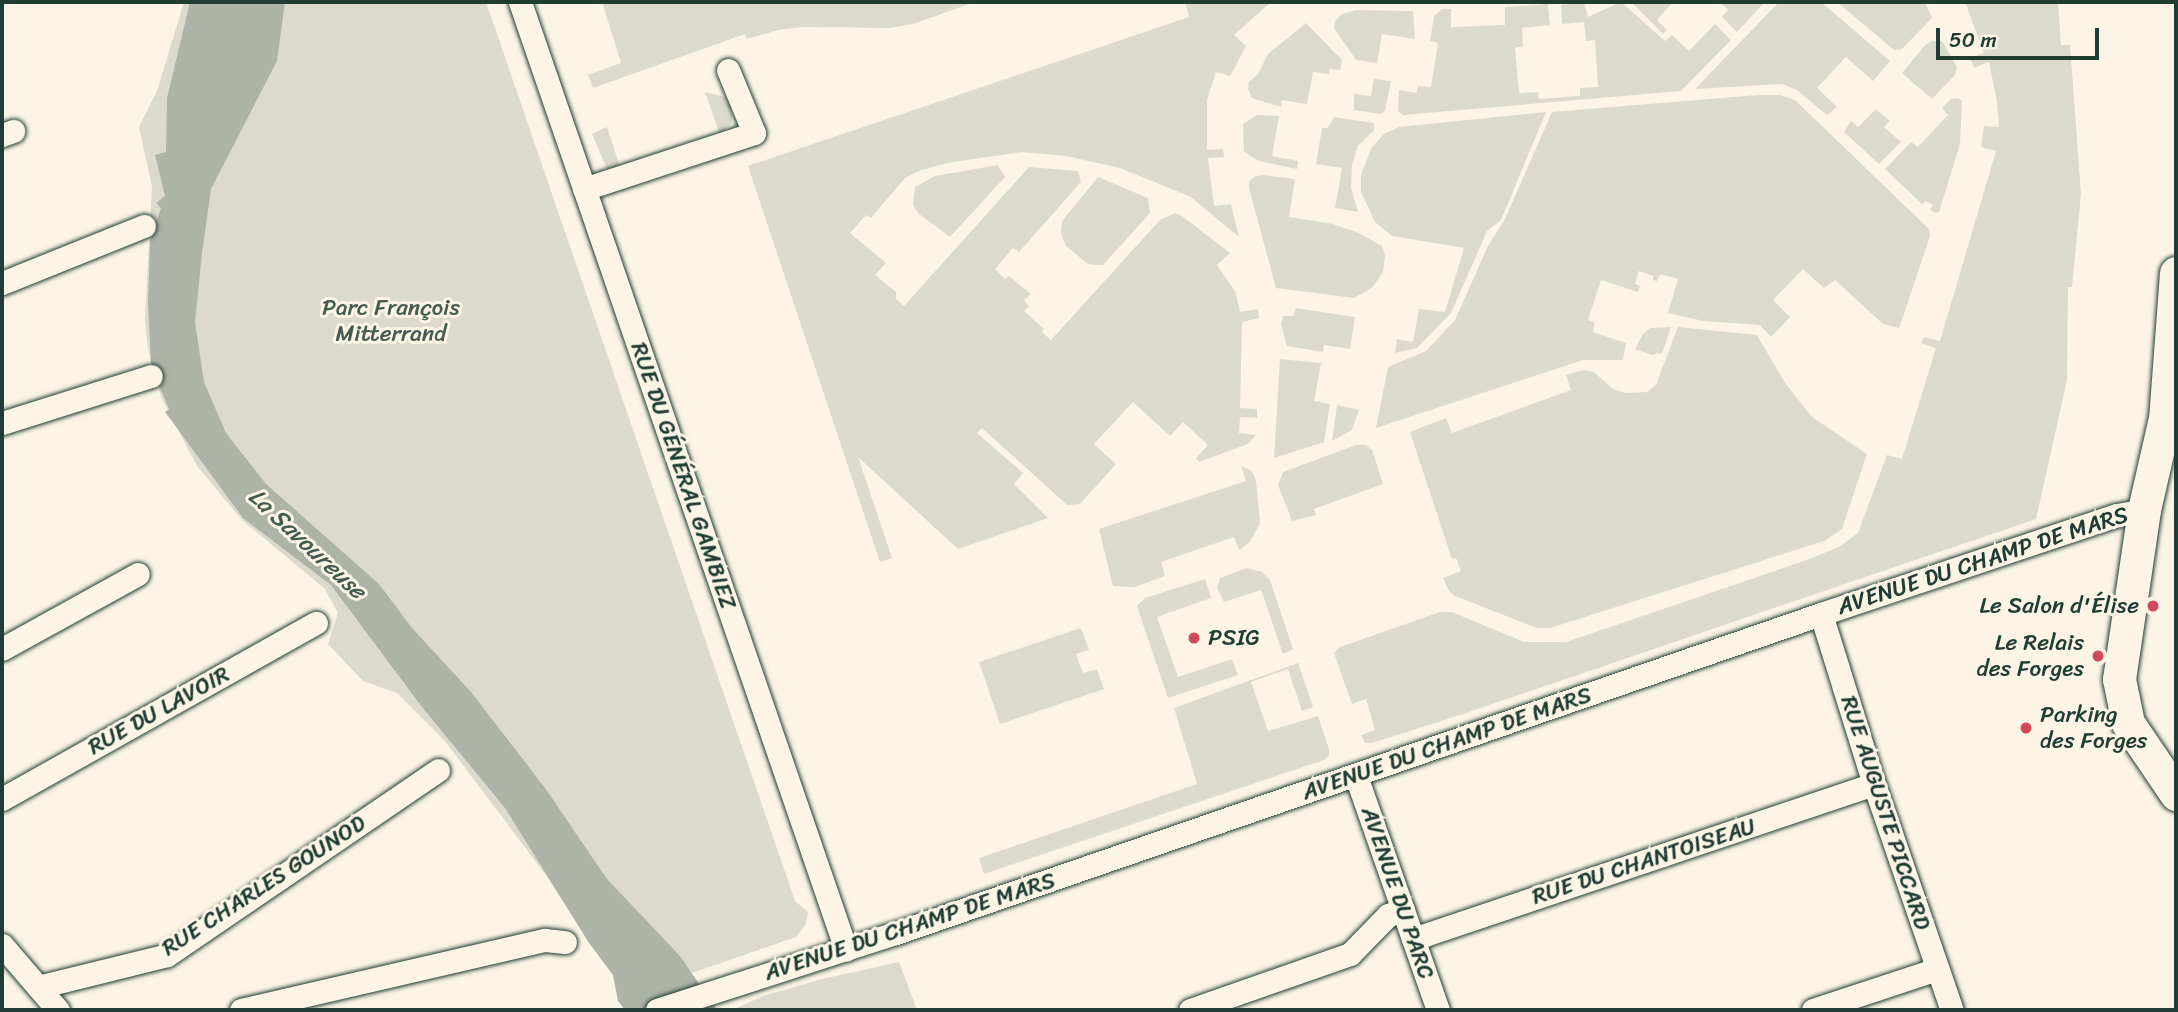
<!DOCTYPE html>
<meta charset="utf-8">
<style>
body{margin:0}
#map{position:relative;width:2178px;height:1012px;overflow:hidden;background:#fcf5e5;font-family:Sriracha,sans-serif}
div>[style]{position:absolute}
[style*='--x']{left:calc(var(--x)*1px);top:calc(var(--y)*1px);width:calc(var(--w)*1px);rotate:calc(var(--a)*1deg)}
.green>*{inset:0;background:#dcdacc}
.water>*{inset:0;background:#aeb3a7}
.roads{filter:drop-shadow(0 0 2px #1f3d34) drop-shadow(0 0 2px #1f3d34)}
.street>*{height:23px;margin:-11.5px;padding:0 11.5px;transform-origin:11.5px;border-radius:11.5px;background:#fcf5e5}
.secondary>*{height:33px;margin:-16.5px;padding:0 16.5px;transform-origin:16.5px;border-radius:16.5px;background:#fcf5e5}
.dots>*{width:19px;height:19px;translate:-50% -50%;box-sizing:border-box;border:4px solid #fcf5e5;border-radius:50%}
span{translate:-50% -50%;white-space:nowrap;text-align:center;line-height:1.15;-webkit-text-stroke:6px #fcf5e5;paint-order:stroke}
.park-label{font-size:23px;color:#455c52}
.street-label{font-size:23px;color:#1f3d34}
.poi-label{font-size:23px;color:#1f3d34}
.right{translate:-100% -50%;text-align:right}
.left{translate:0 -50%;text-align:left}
.water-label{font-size:24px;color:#435a51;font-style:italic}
.frame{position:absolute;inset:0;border:4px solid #1f3d34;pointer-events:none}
.scale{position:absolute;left:1936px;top:28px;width:163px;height:32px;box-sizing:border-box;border:4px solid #1f3d34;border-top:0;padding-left:9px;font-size:21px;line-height:24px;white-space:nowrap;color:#1f3d34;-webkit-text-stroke:5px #fcf5e5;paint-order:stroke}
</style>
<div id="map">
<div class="green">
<div style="clip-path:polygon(184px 2px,486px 2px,795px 901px,808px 912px,806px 924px,796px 937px,692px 973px,689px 970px,601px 957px,545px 874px,444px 740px,397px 693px,363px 681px,328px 644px,338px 613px,325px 589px,242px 520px,197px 466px,161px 397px,148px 349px,145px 320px,152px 187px,139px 127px,157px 91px)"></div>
<div style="clip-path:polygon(602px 2px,975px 2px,913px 24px,890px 28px,802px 27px,778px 30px,747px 39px,745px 34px,593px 88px,588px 75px,621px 63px)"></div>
<div style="clip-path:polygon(1185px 2px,1271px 2px,1234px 35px,1246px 46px,1230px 76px,1216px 72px,1207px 100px,1207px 150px,1223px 149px,1224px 157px,1208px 158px,1214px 206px,1231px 204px,1239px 237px,1191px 197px,1120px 168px,1066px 156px,1021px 152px,947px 163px,919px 171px,905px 178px,871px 218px,866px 215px,850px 233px,886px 263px,875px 275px,896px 292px,896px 299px,904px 306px,1029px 167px,1078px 171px,1081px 182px,1019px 252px,1013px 248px,995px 269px,1005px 279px,1009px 276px,1031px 294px,1024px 300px,1029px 306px,1024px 311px,1044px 329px,1042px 332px,1051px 340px,1160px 220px,1175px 213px,1182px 216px,1230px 253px,1217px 265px,1236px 293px,1240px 312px,1258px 309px,1259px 318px,1242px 322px,1240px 408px,1257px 409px,1257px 418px,1240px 417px,1239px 433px,1256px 435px,1248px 444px,1199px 462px,1196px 458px,1208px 445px,1183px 422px,1170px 436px,1133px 402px,1094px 444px,1116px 464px,1080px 504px,1067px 505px,982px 428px,977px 433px,1023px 473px,1014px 484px,1048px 518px,958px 549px,858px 457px,892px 558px,880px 562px,748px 166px,1189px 17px)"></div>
<div style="clip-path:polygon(1584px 2px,1588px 17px,1621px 2px,1665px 41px,1672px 35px,1689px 51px,1715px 24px,1731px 40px,1681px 91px,1403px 115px,1398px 111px,1399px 90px,1417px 93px,1418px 86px,1431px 87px,1438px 43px,1430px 41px,1434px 16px,1442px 9px,1451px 9px,1451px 27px,1505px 25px,1505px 7px,1548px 4px,1550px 25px,1522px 28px,1523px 46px,1515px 48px,1519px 93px,1538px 92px,1539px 99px,1580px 96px,1580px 88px,1598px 87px,1595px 40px,1586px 41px,1584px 22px,1562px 24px,1561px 5px)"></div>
<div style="clip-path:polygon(1631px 2px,1673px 2px,1657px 20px,1667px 30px,1663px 34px)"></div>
<div style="clip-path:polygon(1720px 2px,1765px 2px,1737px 32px,1722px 17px,1728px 10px)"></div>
<div style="clip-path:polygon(1779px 2px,1821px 2px,1890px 61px,1873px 81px,1846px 57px,1817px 88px,1837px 107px,1827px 115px,1797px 90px,1782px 84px,1695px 89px)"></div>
<div style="clip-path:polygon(1837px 2px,1925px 2px,1932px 18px,1902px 49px,1894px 50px)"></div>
<div style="clip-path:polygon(1965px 2px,2058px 2px,2061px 45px,2070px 45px,2081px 194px,2072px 287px,2068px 287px,2067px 380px,2036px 519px,1460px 715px,1372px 743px,1365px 743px,1361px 735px,1375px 730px,1366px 699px,1352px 704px,1334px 653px,1340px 647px,1440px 612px,1452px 612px,1524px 642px,1566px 642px,1804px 561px,1839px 547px,1858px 533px,1887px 455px,1902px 459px,1936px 348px,1921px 343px,1924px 337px,1940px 341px,1996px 151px,1981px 147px,1984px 126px,1999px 127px,1997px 102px,1989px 62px,1974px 68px,1970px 58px,1984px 53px)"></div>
<div style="clip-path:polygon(1356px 10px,1413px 11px,1415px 39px,1382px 34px,1377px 63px,1356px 60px,1334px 28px,1335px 21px,1342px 14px)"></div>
<div style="clip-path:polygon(1306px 23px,1342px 60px,1340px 70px,1330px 69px,1329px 74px,1313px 72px,1307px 104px,1282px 100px,1281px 107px,1252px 98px,1248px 89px,1249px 82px,1258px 74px,1268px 54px)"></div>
<div style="clip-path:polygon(1932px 41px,1942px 41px,1957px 67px,1955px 75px,1932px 99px,1902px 73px,1926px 44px)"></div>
<div style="clip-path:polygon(1374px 79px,1391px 81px,1385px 110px,1381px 114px,1354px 110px,1354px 94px,1371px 96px)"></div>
<div style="clip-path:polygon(705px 92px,725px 97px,732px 107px,732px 122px,720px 135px)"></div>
<div style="clip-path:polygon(1758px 95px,1780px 95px,1795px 100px,1929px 229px,1930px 236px,1899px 328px,1883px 324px,1835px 280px,1824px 288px,1803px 269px,1773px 300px,1790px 317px,1771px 337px,1760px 325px,1703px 321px,1668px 313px,1678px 279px,1660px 274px,1657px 281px,1653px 280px,1653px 276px,1639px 271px,1635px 284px,1640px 286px,1638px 292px,1601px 280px,1588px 320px,1595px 323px,1593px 332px,1626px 343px,1623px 360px,1583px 360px,1376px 428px,1388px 367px,1426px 351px,1455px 320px,1488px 246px,1505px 219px,1552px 112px)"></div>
<div style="clip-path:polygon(1958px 98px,1962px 101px,1960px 144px,1939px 212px,1936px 213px,1930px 210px,1933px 205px,1926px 201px,1922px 204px,1885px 169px,1911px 142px,1918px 147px,1948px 115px,1942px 108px,1951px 99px)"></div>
<div style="clip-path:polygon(1876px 109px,1890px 121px,1884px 127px,1901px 142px,1879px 164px,1844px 132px,1851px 121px,1858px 127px)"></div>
<div style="clip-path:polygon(1546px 112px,1501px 220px,1487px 231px,1451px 313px,1417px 348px,1395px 353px,1397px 339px,1413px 342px,1419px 309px,1445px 312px,1464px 248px,1392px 236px,1375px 222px,1361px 192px,1361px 175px,1372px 147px,1384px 134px,1399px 127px)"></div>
<div style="clip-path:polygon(1257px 115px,1279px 116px,1272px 156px,1298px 161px,1297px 169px,1259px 161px,1244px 152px,1243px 124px)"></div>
<div style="clip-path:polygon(1334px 117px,1374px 123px,1374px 130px,1358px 146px,1352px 165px,1351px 188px,1358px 212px,1335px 208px,1342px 168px,1316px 164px,1322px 128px,1328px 128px)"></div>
<div style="clip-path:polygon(607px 127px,621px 170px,609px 174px,592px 134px)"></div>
<div style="clip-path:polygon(998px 165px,1005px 177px,950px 237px,919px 214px,913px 205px,915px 187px,935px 176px)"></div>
<div style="clip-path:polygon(1263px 175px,1295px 179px,1289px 217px,1333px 224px,1359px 233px,1382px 246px,1385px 255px,1383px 272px,1372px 288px,1354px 298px,1276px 288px,1249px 188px,1249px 182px,1254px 177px)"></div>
<div style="clip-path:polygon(1098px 177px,1148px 198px,1150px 213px,1103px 265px,1096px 265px,1088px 264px,1066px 246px,1061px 233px,1062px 221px)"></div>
<div style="clip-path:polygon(1296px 308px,1355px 317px,1350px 349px,1324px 345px,1323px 352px,1287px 346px,1281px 324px,1283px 316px,1293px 316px)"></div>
<div style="clip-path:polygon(1671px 327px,1662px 353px,1652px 355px,1635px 349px,1643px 334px,1650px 328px)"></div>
<div style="clip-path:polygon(1678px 327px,1757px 335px,1785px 383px,1812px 417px,1867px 454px,1842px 529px,1824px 541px,1550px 628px,1537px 628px,1455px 596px,1449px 591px,1443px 578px,1461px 571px,1456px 558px,1452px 559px,1410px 432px,1446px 418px,1452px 433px,1571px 390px,1566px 375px,1584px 370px,1594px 372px,1613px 389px,1625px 393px,1647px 392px,1656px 385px)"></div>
<div style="clip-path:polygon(1280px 359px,1321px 363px,1314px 401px,1330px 404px,1324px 442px,1274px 458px)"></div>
<div style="clip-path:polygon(1337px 405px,1359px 410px,1352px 430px,1332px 441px)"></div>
<div style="clip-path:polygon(1356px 445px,1366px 445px,1372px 450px,1383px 484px,1314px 509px,1316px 515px,1292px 521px,1278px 485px,1283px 472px)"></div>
<div style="clip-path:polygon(1241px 466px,1252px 471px,1256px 480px,1260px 523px,1250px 542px,1239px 550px,1234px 537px,1161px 562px,1165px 576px,1135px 587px,1113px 586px,1099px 529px,1246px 481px)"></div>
<div style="clip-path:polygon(1247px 568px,1262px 572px,1270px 580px,1293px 649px,1283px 654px,1261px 590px,1224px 602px,1217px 588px,1220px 578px)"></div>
<div style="clip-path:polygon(1205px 579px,1211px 598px,1157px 617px,1178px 677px,1232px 659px,1238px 675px,1168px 698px,1137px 606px,1145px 598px)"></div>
<div style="clip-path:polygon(1081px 628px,1089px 650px,1076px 654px,1083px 673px,1097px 669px,1104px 689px,1000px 724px,979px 662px)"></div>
<div style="clip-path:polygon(1298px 663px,1313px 707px,1302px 711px,1288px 669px,1251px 682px,1268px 731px,1318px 716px,1329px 749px,1329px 755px,1324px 760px,984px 874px,979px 858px,1197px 784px,1174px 708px)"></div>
<div style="clip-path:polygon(899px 962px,917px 1010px,732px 1010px,763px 996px,822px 979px)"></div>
</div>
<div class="water">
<div style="clip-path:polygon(190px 2px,285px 2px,277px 61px,211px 189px,202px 253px,195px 322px,204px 382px,226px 433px,266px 484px,379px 584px,412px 628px,471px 692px,545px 788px,607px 879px,680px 956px,717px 1010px,625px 1010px,618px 1001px,613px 975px,589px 943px,505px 808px,422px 707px,331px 585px,243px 518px,165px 412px,169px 409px,151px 366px,148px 302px,150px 242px,161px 208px,156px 203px,165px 196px,155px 155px,166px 152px,167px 98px)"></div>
</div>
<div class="roads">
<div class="street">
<div style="--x:520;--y:2;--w:1002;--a:71.02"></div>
<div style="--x:2;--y:135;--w:12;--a:-20"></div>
<div style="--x:584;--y:189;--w:179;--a:-18.2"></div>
<div style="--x:754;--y:133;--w:68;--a:-112.4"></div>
<div style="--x:2;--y:283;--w:153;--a:-21.9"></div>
<div style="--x:2;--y:423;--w:156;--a:-17.5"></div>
<div style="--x:1821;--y:614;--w:178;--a:72.7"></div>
<div style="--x:1874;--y:784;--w:239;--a:71"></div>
<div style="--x:2;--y:649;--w:155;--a:-28.9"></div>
<div style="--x:1356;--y:776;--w:248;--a:70.7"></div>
<div style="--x:2;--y:799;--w:360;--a:-29.3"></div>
<div style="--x:1413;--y:939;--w:486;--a:-18.6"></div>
<div style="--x:2;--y:945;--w:86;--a:49.3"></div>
<div style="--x:38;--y:987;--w:133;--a:-13.9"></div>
<div style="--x:167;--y:955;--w:328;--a:-34.3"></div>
<div style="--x:241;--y:1010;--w:312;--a:-13"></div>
<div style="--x:545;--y:940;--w:20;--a:6"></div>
<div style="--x:657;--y:1010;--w:251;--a:-17.9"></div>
<div style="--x:896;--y:933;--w:978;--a:-19.03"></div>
<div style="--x:1821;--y:614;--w:312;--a:-18.5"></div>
<div style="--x:2117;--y:515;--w:27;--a:-10"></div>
<div style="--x:1190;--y:1010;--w:170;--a:-19.3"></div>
<div style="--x:1350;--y:954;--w:54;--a:-45.7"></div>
<div style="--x:1388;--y:915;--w:16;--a:-18"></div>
<div style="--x:1813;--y:1010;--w:131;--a:-18.3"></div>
</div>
<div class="secondary">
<div style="--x:2176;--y:273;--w:145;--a:94.3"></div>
<div style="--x:2165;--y:418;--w:94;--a:102.9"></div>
<div style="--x:2144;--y:510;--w:171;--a:98.4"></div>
<div style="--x:2119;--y:679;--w:45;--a:78.4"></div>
<div style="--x:2128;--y:723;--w:86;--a:55.9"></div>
</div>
</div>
<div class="dots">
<div style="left:2153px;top:606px;background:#d1495b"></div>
<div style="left:1194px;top:638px;background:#d1495b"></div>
<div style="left:2098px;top:656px;background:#d1495b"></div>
<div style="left:2026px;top:728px;background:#d1495b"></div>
</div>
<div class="park-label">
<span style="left:391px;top:321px">Parc François<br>Mitterrand</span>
</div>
<div class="street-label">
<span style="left:683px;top:476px;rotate:71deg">RUE DU GÉNÉRAL GAMBIEZ</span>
<span style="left:1983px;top:561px;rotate:-18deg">AVENUE DU CHAMP DE MARS</span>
<span style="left:159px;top:711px;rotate:-29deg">RUE DU LAVOIR</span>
<span style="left:1447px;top:744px;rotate:-19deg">AVENUE DU CHAMP DE MARS</span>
<span style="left:1885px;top:813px;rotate:72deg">RUE AUGUSTE PICCARD</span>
<span style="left:1644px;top:862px;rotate:-18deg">RUE DU CHANTOISEAU</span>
<span style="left:264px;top:886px;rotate:-33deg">RUE CHARLES GOUNOD</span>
<span style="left:1397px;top:893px;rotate:71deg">AVENUE DU PARC</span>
<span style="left:910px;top:927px;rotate:-18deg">AVENUE DU CHAMP DE MARS</span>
</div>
<div class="poi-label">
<span class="right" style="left:2139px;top:606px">Le Salon d'Élise</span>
<span class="left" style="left:1208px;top:638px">PSIG</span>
<span class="right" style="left:2084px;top:656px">Le Relais<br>des Forges</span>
<span class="left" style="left:2040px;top:728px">Parking<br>des Forges</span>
</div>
<div class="water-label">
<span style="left:307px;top:544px;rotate:43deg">La Savoureuse</span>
</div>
<div class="frame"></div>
<div class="scale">50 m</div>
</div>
